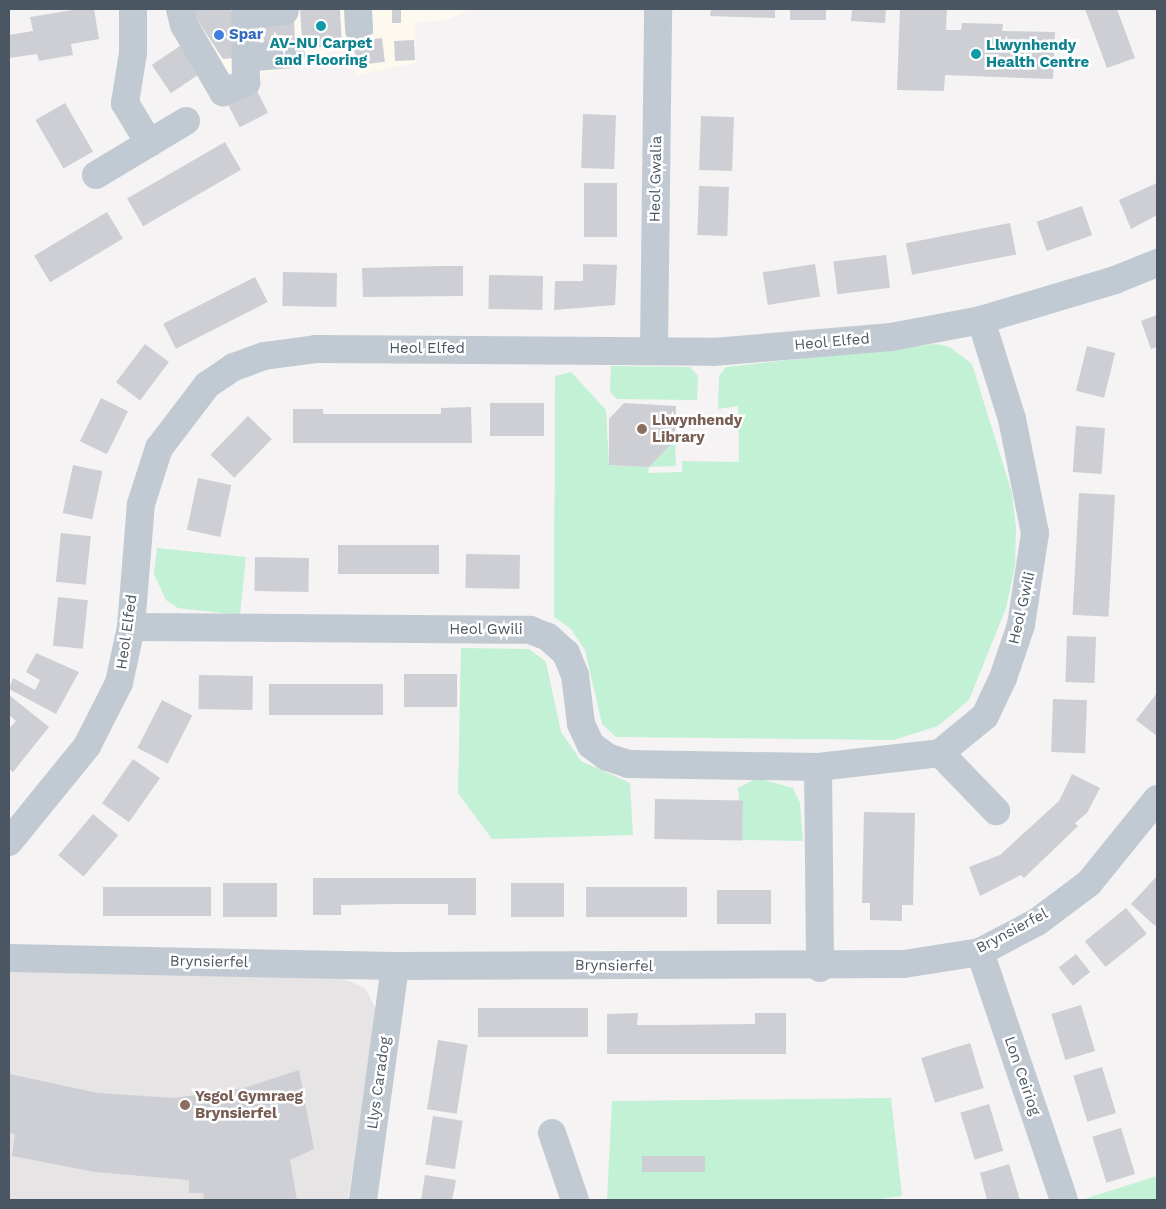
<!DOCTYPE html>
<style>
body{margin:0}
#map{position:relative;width:1166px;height:1209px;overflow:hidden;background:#f5f3f3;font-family:"Work Sans",sans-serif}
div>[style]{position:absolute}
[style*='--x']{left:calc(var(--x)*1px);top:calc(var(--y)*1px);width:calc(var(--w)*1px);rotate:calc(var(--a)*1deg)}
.commercial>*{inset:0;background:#fdf9ef}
.education>*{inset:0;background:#e6e4e5}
.green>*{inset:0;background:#c3f1d5}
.building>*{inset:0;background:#cdcfd5;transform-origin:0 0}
.minor>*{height:28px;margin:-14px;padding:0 14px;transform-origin:14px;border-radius:14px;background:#c1cad2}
.dots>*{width:14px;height:14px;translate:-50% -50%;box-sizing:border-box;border:2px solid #fff;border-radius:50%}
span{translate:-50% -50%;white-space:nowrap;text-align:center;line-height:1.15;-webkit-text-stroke:5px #fff;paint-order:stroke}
.shop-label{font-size:15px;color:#366cbe;font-weight:700}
.left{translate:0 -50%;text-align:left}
.culture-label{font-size:15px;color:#0d838f;font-weight:700}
.street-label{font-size:15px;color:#4a5661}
.education-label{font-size:15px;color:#785e54;font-weight:700}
.frame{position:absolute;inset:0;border:10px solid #4a5661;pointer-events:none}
</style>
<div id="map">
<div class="commercial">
<div style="clip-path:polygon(163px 9px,472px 9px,447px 20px,415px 23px,416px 63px,356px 75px,346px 45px,289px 68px,240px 79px,211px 94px,197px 54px)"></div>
</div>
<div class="education">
<div style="clip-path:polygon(9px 971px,343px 978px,366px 989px,376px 1010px,348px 1200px,9px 1200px)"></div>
</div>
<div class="green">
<div style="clip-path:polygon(936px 344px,950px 347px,972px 364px,1012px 493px,1016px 528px,1015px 566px,1006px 608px,969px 700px,938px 726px,893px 740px,616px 737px,602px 724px,585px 650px,571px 629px,554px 617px,555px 376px,571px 372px,606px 410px,609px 465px,649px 467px,675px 440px,676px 466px,649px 467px,648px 473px,682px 472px,682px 461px,739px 462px,738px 406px,718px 409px,719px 376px,726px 367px)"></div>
<div style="clip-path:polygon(611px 366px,690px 367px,698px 376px,697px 400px,617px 399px,610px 392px)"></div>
<div style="clip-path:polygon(157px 548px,246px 557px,240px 615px,178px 608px,166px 600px,154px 574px)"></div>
<div style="clip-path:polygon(461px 648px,529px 649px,546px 662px,561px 732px,581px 761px,630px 783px,633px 835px,492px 839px,458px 793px)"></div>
<div style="clip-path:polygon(757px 778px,793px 788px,800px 803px,803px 841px,742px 840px,743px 801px,739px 800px,738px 788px)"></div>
<div style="clip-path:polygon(891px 1098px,902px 1196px,873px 1200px,607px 1200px,612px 1101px)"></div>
<div style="clip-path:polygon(1157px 1176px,1157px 1200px,1085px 1200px,1084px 1199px)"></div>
</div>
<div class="building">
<div style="clip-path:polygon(79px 9px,94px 9px,99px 39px,71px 44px,73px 55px,39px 61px,37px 54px,9px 58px,9px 35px,33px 31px,30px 17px)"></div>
<div style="clip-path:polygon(190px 9px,231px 9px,234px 58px,223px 59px)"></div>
<div style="clip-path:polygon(300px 9px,340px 10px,342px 46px,312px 47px,312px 40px,302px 41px)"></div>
<div style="left:392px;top:9px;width:9px;height:14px"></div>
<div style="clip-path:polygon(711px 9px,775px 9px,775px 18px,710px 16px)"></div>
<div style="left:790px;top:9px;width:36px;height:11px"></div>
<div style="clip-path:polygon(852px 9px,886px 9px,885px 23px,851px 21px)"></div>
<div style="clip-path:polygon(900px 9px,947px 9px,946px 30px,961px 30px,962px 23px,1003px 24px,1002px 31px,1055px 32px,1053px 79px,945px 75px,944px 91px,897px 90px)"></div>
<div style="clip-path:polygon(1085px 9px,1117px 9px,1135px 58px,1107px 68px)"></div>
<div style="left:294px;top:16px;width:31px;height:31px;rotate:88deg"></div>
<div style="left:382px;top:38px;width:24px;height:29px;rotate:83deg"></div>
<div style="left:414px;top:40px;width:20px;height:20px;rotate:87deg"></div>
<div style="left:180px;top:46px;width:34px;height:34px;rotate:56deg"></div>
<div style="left:255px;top:87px;width:29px;height:32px;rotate:63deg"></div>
<div style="left:65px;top:103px;width:56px;height:34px;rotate:60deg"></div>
<div style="left:583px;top:114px;width:33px;height:54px;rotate:2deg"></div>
<div style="left:701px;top:116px;width:33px;height:54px;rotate:2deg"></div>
<div style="left:225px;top:142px;width:32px;height:113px;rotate:60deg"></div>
<div style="left:584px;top:183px;width:33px;height:54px"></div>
<div style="clip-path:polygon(1157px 183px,1157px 215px,1131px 229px,1119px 200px)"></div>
<div style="left:699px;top:186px;width:30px;height:49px;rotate:2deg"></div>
<div style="left:1082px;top:206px;width:31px;height:48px;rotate:71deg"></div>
<div style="left:107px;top:212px;width:31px;height:85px;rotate:59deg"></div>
<div style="left:1010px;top:223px;width:32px;height:106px;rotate:79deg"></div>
<div style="left:886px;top:255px;width:33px;height:53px;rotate:83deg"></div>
<div style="clip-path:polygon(583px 264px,617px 265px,615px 305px,554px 310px,555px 281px,583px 281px)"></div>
<div style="left:815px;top:264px;width:33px;height:53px;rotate:81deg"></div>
<div style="clip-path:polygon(440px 266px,463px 266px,463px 296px,363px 297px,362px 268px)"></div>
<div style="left:283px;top:272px;width:54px;height:34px;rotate:1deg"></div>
<div style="left:489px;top:275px;width:54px;height:34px;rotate:1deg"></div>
<div style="left:255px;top:277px;width:28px;height:103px;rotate:63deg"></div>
<div style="clip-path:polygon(1157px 315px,1157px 347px,1151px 349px,1141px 321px)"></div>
<div style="left:145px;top:344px;width:30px;height:48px;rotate:37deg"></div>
<div style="left:1087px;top:346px;width:29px;height:46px;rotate:14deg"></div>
<div style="left:101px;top:398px;width:30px;height:48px;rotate:26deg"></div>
<div style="left:490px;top:403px;width:54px;height:33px"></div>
<div style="clip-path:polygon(624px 403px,676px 406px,675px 440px,649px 467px,609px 465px,609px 419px)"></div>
<div style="clip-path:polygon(471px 407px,472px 443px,293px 443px,293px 409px,323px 409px,323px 414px,441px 414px,441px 408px)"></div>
<div style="left:248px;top:416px;width:33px;height:54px;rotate:44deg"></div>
<div style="left:1076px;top:426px;width:29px;height:46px;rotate:4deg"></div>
<div style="left:73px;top:465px;width:30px;height:49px;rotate:12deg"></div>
<div style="left:198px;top:478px;width:34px;height:53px;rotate:12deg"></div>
<div style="left:1079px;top:493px;width:36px;height:122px;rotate:3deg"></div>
<div style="left:61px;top:533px;width:30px;height:49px;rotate:6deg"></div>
<div style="left:439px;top:545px;width:29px;height:101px;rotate:90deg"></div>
<div style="left:466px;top:554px;width:54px;height:34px;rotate:1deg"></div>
<div style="left:255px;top:557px;width:54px;height:34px;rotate:1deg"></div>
<div style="left:58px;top:597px;width:30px;height:49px;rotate:6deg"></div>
<div style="left:1067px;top:636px;width:29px;height:46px;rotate:2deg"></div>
<div style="clip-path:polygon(36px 653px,79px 672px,56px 714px,9px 689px,13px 678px,35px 690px,40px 680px,26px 672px)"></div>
<div style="left:404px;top:674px;width:53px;height:33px"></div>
<div style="left:199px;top:675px;width:54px;height:34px;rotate:1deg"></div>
<div style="left:383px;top:684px;width:31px;height:114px;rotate:90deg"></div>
<div style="clip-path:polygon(1157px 693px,1157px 736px,1136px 720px)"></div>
<div style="clip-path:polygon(9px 695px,49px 727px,13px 772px,9px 769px,9px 729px,16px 721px,9px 715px)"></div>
<div style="left:1053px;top:699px;width:34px;height:53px;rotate:2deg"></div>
<div style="left:162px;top:700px;width:34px;height:54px;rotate:27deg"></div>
<div style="left:133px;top:759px;width:33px;height:54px;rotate:35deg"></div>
<div style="clip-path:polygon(1072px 774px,1100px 788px,1087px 813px,1075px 823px,1078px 826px,1024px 878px,1021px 875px,980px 896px,969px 867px,1000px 855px,1059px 801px)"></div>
<div style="left:655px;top:799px;width:88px;height:40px;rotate:1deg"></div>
<div style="clip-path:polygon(864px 812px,915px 813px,913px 905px,902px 905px,902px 921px,870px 920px,870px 903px,862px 903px)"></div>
<div style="left:93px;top:814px;width:33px;height:54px;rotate:40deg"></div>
<div style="clip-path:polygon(1157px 876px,1157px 924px,1155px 926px,1131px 904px)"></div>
<div style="clip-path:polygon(313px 878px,476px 878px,476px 915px,448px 915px,448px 904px,395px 904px,341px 905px,341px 915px,313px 915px)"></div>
<div style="left:223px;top:883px;width:54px;height:34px"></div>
<div style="left:511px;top:883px;width:53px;height:34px"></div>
<div style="left:211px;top:887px;width:29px;height:108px;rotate:90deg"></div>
<div style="left:687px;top:887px;width:30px;height:101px;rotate:90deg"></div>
<div style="left:717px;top:890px;width:54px;height:34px"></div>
<div style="left:1126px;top:908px;width:33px;height:53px;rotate:51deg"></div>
<div style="left:1076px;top:954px;width:23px;height:22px;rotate:52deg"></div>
<div style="left:1081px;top:1005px;width:48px;height:31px;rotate:73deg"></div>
<div style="left:588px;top:1008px;width:29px;height:110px;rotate:90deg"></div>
<div style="clip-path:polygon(638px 1013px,637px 1025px,666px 1025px,755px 1024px,755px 1013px,786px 1013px,786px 1054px,607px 1054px,607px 1014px)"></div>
<div style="left:438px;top:1040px;width:30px;height:70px;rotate:9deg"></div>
<div style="left:970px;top:1043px;width:47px;height:51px;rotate:73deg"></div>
<div style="left:1102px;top:1067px;width:48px;height:30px;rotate:73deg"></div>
<div style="clip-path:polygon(299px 1070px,314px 1149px,290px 1160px,297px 1200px,204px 1200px,203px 1193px,189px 1193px,189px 1180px,95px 1172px,12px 1156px,15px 1135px,9px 1132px,9px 1074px,98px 1093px,174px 1098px,244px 1088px)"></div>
<div style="left:989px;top:1104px;width:49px;height:30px;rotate:73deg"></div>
<div style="left:433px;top:1116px;width:30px;height:49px;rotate:9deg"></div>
<div style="left:1121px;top:1128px;width:48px;height:30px;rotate:73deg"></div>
<div style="left:642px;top:1156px;width:63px;height:16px"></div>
<div style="clip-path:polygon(1009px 1164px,1020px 1200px,987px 1200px,980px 1173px)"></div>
<div style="clip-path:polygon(425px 1175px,456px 1180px,452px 1200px,421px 1200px)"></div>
</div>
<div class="minor">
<div style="--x:133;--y:9;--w:44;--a:90"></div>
<div style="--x:133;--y:53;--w:51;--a:99.1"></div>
<div style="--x:125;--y:103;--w:47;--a:59"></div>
<div style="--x:180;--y:9;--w:16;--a:76"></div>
<div style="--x:184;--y:25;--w:78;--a:59.8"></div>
<div style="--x:223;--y:92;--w:25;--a:-21"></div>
<div style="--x:246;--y:83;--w:68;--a:-90.8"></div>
<div style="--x:245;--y:15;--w:40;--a:-5.7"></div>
<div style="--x:358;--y:9;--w:21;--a:87"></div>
<div style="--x:246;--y:58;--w:45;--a:-5.1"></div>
<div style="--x:96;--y:175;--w:105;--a:-31"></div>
<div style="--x:654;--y:349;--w:340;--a:-89.3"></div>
<div style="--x:131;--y:627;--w:399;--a:0.4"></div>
<div style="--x:530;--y:630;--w:19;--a:21"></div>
<div style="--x:548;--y:637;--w:24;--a:42"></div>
<div style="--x:566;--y:653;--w:24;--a:68"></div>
<div style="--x:575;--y:675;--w:49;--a:83"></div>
<div style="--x:581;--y:724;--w:23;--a:65"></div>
<div style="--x:591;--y:745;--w:20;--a:37"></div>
<div style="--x:607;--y:757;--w:22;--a:18"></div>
<div style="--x:628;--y:764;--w:190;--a:0.9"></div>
<div style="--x:818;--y:767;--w:123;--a:-6.5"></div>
<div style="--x:940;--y:753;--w:58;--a:-39.4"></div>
<div style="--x:985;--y:716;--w:42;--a:-64.7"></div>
<div style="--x:1003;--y:678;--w:56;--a:-71.2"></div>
<div style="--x:1021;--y:625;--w:93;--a:-81.3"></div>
<div style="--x:1035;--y:533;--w:116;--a:-101.4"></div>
<div style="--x:1012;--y:419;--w:104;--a:-107.4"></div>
<div style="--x:940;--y:753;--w:81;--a:46"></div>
<div style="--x:818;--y:767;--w:201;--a:89.4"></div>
<div style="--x:9;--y:842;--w:124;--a:-50.9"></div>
<div style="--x:87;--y:746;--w:71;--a:-63.1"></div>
<div style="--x:119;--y:683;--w:57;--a:-77.9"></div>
<div style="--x:131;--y:627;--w:123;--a:-85.4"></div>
<div style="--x:141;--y:504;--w:59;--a:-72.2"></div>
<div style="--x:159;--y:448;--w:79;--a:-52.7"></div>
<div style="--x:207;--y:385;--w:32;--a:-34"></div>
<div style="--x:234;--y:367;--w:32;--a:-20"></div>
<div style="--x:264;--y:356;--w:52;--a:-7.7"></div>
<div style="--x:316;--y:349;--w:397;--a:0.4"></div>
<div style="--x:713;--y:352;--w:179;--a:-4.8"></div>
<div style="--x:891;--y:337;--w:92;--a:-10.7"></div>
<div style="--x:981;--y:320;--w:140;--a:-16.6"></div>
<div style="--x:1115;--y:280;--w:45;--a:-22"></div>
<div style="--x:980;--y:952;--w:262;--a:71.3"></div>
<div style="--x:9;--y:958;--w:386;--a:1.2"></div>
<div style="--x:395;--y:966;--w:509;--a:-0.23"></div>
<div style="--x:904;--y:964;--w:77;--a:-9"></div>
<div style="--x:980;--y:952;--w:64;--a:-27.8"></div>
<div style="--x:1037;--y:922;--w:65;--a:-36.9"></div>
<div style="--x:1089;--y:883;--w:108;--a:-51"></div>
<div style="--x:552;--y:1133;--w:71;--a:71.1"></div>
<div style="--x:363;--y:1200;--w:236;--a:-82.2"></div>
</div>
<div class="dots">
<div style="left:321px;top:26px;background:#0f9aa8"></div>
<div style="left:219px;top:35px;background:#3f7fe0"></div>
<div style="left:976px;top:54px;background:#0f9aa8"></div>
<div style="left:642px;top:429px;background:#8d6e63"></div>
<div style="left:185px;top:1105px;background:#8d6e63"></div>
</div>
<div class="shop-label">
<span class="left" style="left:229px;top:35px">Spar</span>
</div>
<div class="culture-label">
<span style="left:321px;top:52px">AV-NU Carpet<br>and Flooring</span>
<span class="left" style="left:986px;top:54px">Llwynhendy<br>Health Centre</span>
</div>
<div class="street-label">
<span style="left:656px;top:179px;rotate:-89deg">Heol Gwalia</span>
<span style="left:832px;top:342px;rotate:-5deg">Heol Elfed</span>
<span style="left:427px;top:349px">Heol Elfed</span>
<span style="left:1022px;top:608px;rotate:-77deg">Heol Gwili</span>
<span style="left:486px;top:630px">Heol Gwili</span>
<span style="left:127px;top:632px;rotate:-82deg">Heol Elfed</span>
<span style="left:1012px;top:931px;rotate:-28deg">Brynsierfel</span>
<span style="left:209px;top:962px;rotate:1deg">Brynsierfel</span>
<span style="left:614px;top:966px;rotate:1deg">Brynsierfel</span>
<span style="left:1022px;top:1076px;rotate:71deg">Lon Ceiriog</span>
<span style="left:379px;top:1083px;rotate:-82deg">Llys Caradog</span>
</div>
<div class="education-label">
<span class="left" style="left:652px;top:429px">Llwynhendy<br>Library</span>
<span class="left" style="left:195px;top:1105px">Ysgol Gymraeg<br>Brynsierfel</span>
</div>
<div class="frame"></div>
</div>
